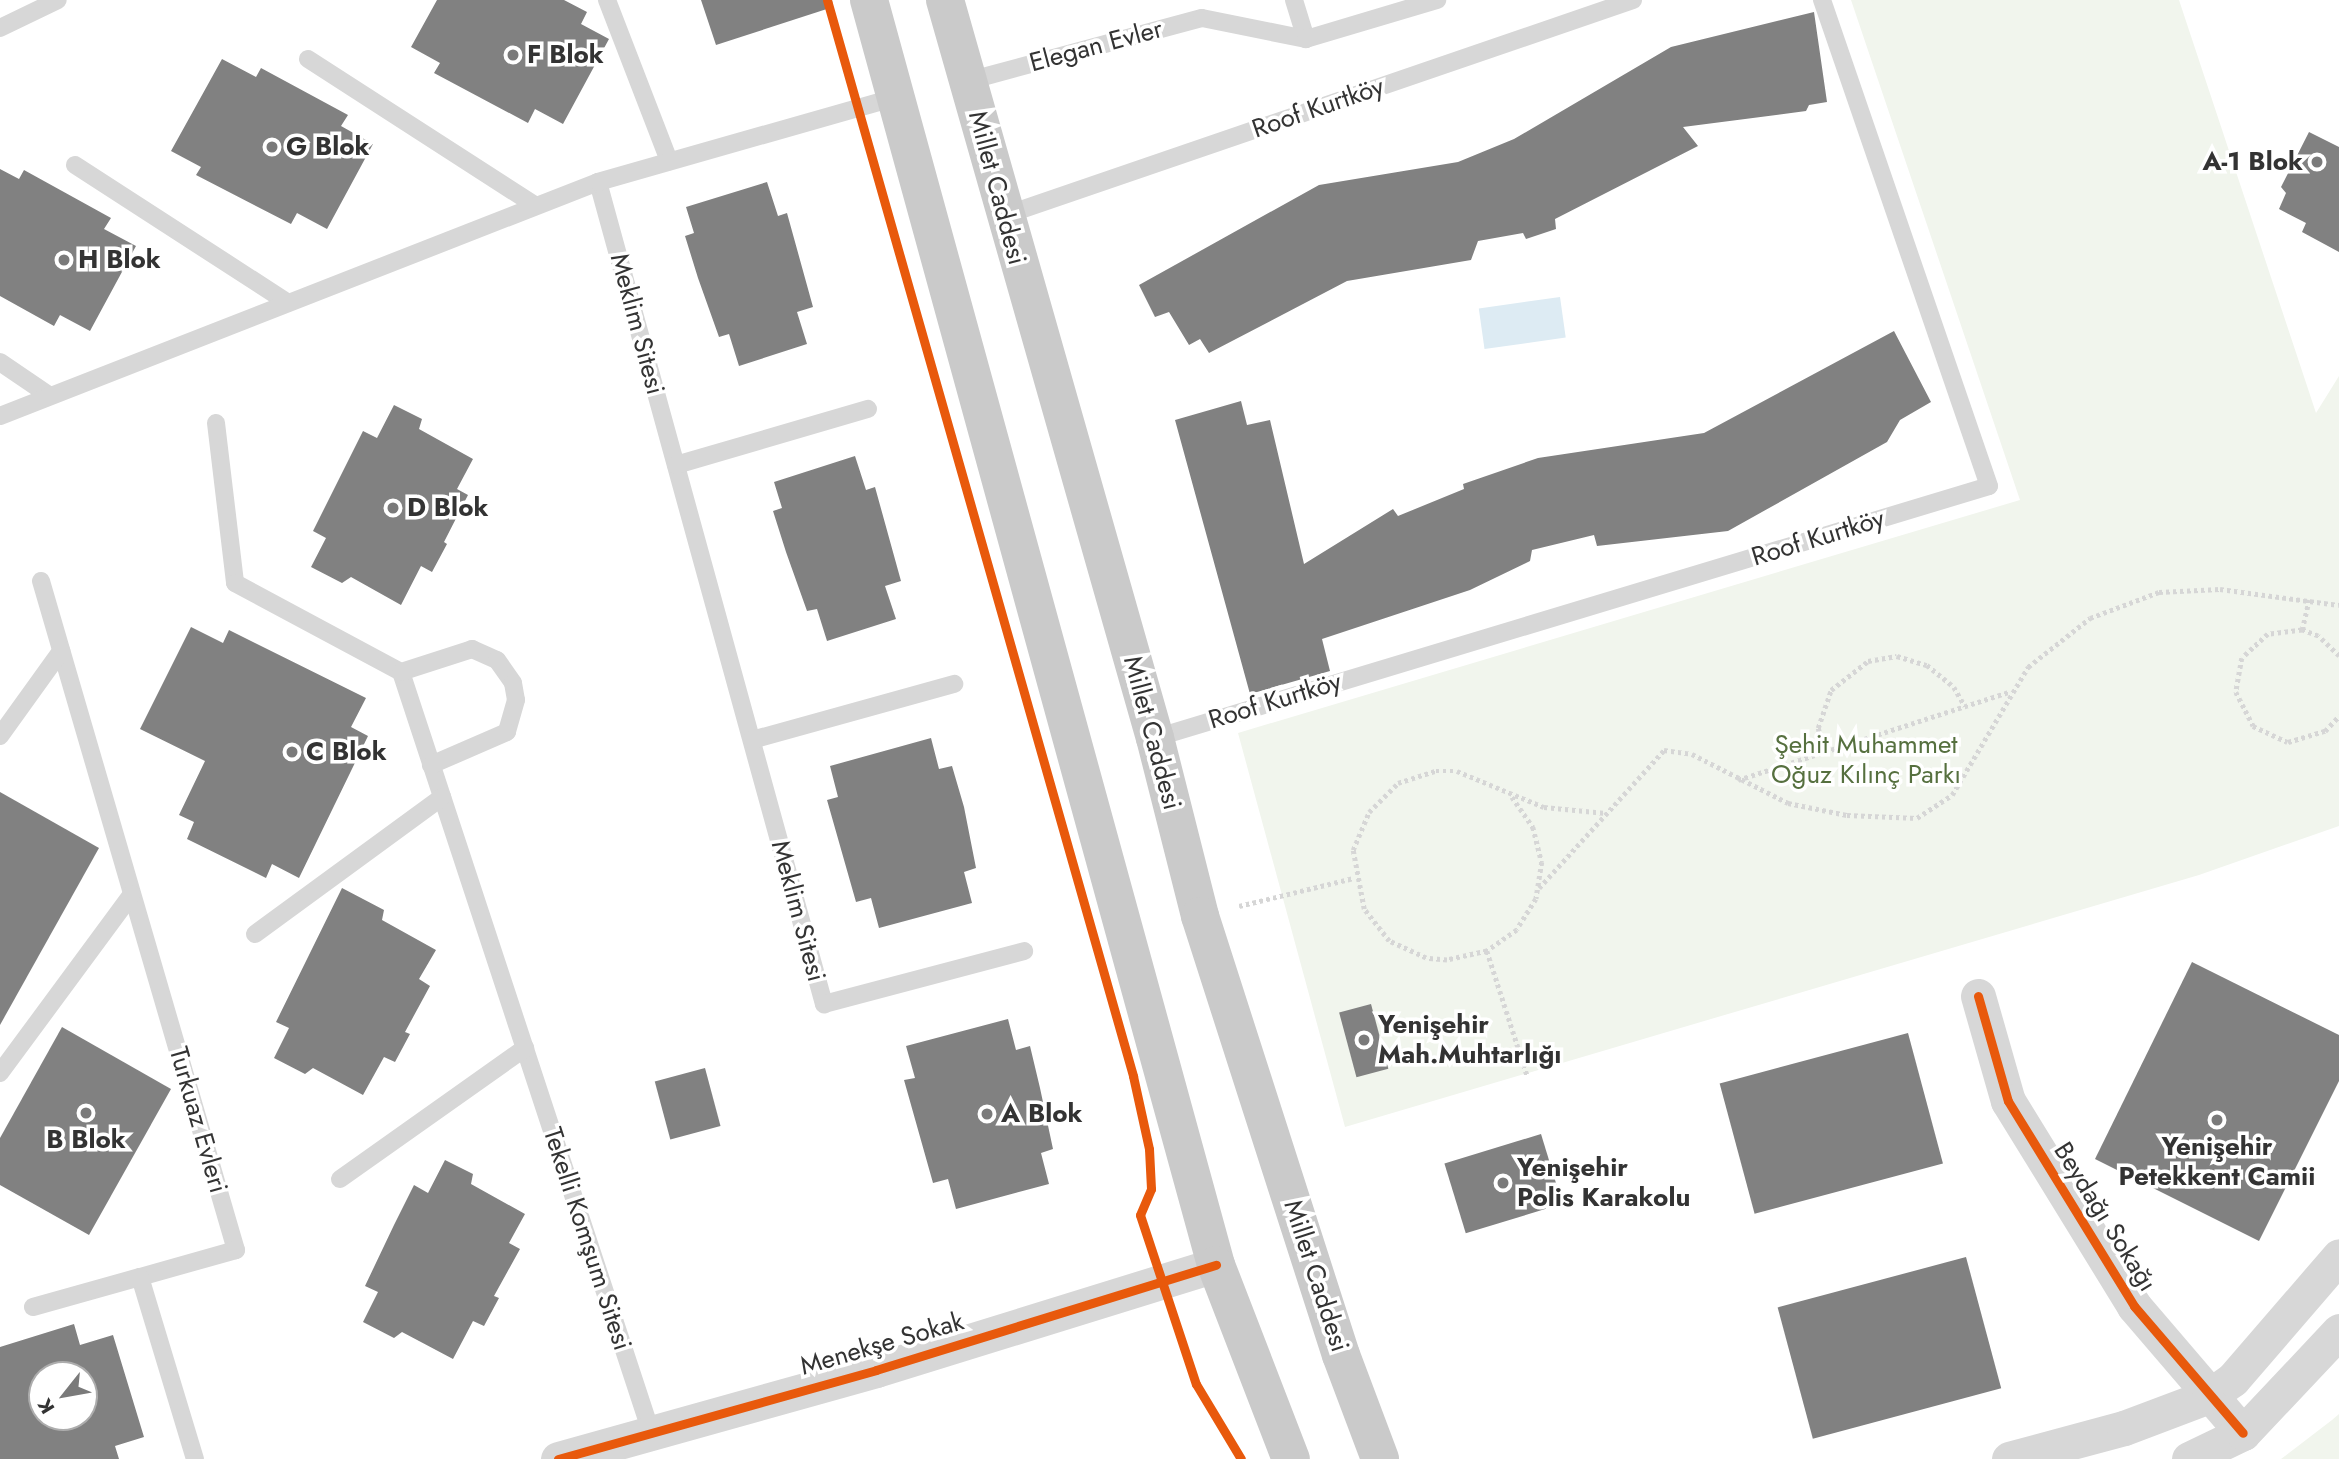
<!DOCTYPE html>
<meta charset="utf-8">
<style>
body{margin:0}
#map{position:relative;width:2339px;height:1459px;overflow:hidden;background:#fff;font-family:Jost,sans-serif}
div>[style]{position:absolute}
[style*='--x']{left:calc(var(--x)*1px);top:calc(var(--y)*1px);width:calc(var(--w)*1px);rotate:calc(var(--a)*1deg)}
.green>*{inset:0;background:#f1f5ed}
.water>*{inset:0;background:#ddebf3;transform-origin:0 0}
.building>*{inset:0;background:#818181;transform-origin:0 0}
.path>*{height:4.5px;margin-top:-2.25px;transform-origin:0;background:repeating-linear-gradient(90deg,#d6d6d6 0 3.5px,transparent 0 7px)}
.service>*{height:18px;margin:-9px;padding:0 9px;transform-origin:9px;border-radius:9px;background:#d7d7d7}
.minor>*{height:35px;margin:-17.5px;padding:0 17.5px;transform-origin:17.5px;border-radius:17.5px;background:#d7d7d7}
.primary>*{height:38px;margin:-19px;padding:0 19px;transform-origin:19px;border-radius:19px;background:#cacaca}
.cycleway>*{height:9px;margin:-4.5px;padding:0 4.5px;transform-origin:4.5px;border-radius:4.5px;background:#e8590c}
.dots>*{width:19px;height:19px;translate:-50% -50%;box-sizing:border-box;border:4px solid #fff;border-radius:50%}
span{translate:-50% -50%;white-space:nowrap;text-align:center;line-height:1.15;-webkit-text-stroke:7px #fff;paint-order:stroke}
.street-label{font-size:26px;color:#333}
.poi-label{font-size:26px;color:#333;font-weight:700}
.left{translate:0 -50%;text-align:left}
.right{translate:-100% -50%;text-align:right}
.park-label{font-size:26px;color:#56703f}
.north{position:absolute;left:28px;top:1361px;width:70px;height:70px;box-sizing:border-box;background:#fff;border:2px solid #adadad;border-radius:50%;rotate:239deg;font-size:19px;font-weight:700;line-height:28px;text-align:center;color:#333}
.north::after{content:'';display:block;margin:auto;width:24px;height:32px;background:#7a7a7a;clip-path:polygon(50% 0,100% 100%,50% 72%,0 100%)}
</style>
<div id="map">
<div class="green">
<div style="clip-path:polygon(1851px 0,2179px 0,2316px 413px,2339px 376px,2339px 826px,2199px 875px,1345px 1127px,1238px 733px,2020px 500px)"></div>
<div style="clip-path:polygon(2339px 1414px,2339px 1459px,2281px 1459px,2332px 1420px)"></div>
</div>
<div class="water">
<div style="left:1560px;top:297px;width:41px;height:82px;rotate:82deg"></div>
</div>
<div class="building">
<div style="clip-path:polygon(437px 0,564px 0,587px 12px,581px 24px,609px 39px,563px 124px,535px 109px,528px 123px,434px 73px,440px 63px,411px 47px)"></div>
<div style="clip-path:polygon(701px 0,832px 0,833px 7px,716px 45px)"></div>
<div style="clip-path:polygon(1814px 12px,1827px 102px,1809px 105px,1806px 111px,1683px 127px,1698px 146px,1555px 219px,1556px 229px,1526px 239px,1523px 233px,1478px 241px,1471px 260px,1347px 281px,1209px 353px,1200px 339px,1189px 345px,1169px 312px,1155px 317px,1139px 285px,1319px 185px,1458px 162px,1514px 139px,1671px 47px)"></div>
<div style="clip-path:polygon(222px 59px,256px 77px,261px 68px,348px 115px,341px 126px,373px 144px,327px 229px,297px 213px,291px 224px,196px 175px,201px 167px,171px 151px)"></div>
<div style="clip-path:polygon(2309px 132px,2339px 147px,2339px 252px,2302px 232px,2306px 223px,2279px 209px,2286px 193px,2281px 187px)"></div>
<div style="clip-path:polygon(0 169px,19px 179px,24px 170px,111px 218px,104px 229px,136px 246px,90px 331px,60px 315px,54px 326px,0 296px)"></div>
<div style="clip-path:polygon(767px 182px,778px 216px,787px 213px,813px 307px,797px 312px,807px 344px,739px 366px,729px 334px,719px 337px,698px 278px,685px 236px,694px 233px,686px 207px)"></div>
<div style="clip-path:polygon(1894px 331px,1931px 402px,1900px 420px,1887px 442px,1728px 531px,1597px 546px,1594px 535px,1532px 550px,1530px 561px,1470px 590px,1322px 639px,1330px 671px,1250px 694px,1175px 420px,1241px 401px,1247px 425px,1270px 420px,1304px 564px,1393px 509px,1398px 516px,1464px 489px,1463px 484px,1538px 458px,1704px 433px)"></div>
<div style="clip-path:polygon(394px 405px,422px 419px,419px 429px,473px 459px,457px 489px,468px 495px,444px 542px,447px 544px,432px 572px,421px 566px,401px 605px,351px 577px,342px 583px,311px 567px,326px 538px,313px 531px,363px 431px,377px 438px)"></div>
<div style="clip-path:polygon(855px 456px,866px 490px,875px 487px,901px 581px,885px 586px,896px 619px,827px 641px,817px 609px,807px 611px,786px 552px,773px 511px,782px 508px,774px 482px)"></div>
<div style="clip-path:polygon(191px 627px,223px 643px,229px 630px,366px 698px,351px 727px,368px 736px,299px 878px,272px 864px,266px 878px,187px 839px,194px 822px,179px 815px,205px 761px,140px 729px)"></div>
<div style="clip-path:polygon(931px 738px,939px 769px,952px 766px,964px 807px,976px 868px,964px 872px,972px 903px,879px 928px,871px 898px,856px 902px,827px 800px,838px 797px,830px 766px)"></div>
<div style="clip-path:polygon(0 792px,99px 848px,0 1025px)"></div>
<div style="clip-path:polygon(342px 888px,384px 910px,382px 920px,436px 950px,419px 979px,430px 986px,405px 1032px,410px 1034px,395px 1062px,384px 1057px,363px 1095px,313px 1068px,305px 1074px,274px 1058px,289px 1028px,276px 1022px)"></div>
<div style="clip-path:polygon(2192px 962px,2339px 1035px,2339px 1081px,2259px 1241px,2095px 1159px)"></div>
<div style="left:1371px;top:1004px;width:67px;height:33px;rotate:75deg"></div>
<div style="clip-path:polygon(1008px 1019px,1016px 1050px,1030px 1046px,1040px 1088px,1053px 1149px,1041px 1153px,1049px 1184px,956px 1209px,948px 1179px,933px 1183px,904px 1080px,915px 1078px,906px 1046px)"></div>
<div style="clip-path:polygon(62px 1027px,171px 1089px,89px 1235px,0 1185px,0 1138px)"></div>
<div style="left:1908px;top:1033px;width:135px;height:195px;rotate:75deg"></div>
<div style="left:705px;top:1068px;width:60px;height:52px;rotate:75deg"></div>
<div style="left:1541px;top:1134px;width:73px;height:101px;rotate:73deg"></div>
<div style="clip-path:polygon(445px 1160px,473px 1174px,471px 1184px,525px 1214px,509px 1243px,520px 1249px,494px 1296px,499px 1298px,484px 1326px,473px 1321px,453px 1359px,402px 1332px,394px 1338px,363px 1322px,378px 1292px,365px 1286px,394px 1225px,414px 1185px,428px 1193px)"></div>
<div style="left:1966px;top:1257px;width:136px;height:195px;rotate:75deg"></div>
<div style="clip-path:polygon(evenodd,74px 1324px,80px 1345px,113px 1335px,144px 1437px,115px 1446px,119px 1459px,0 1459px,0 1347px,74px 1324px,42px 1375px,84px 1375px,84px 1417px,42px 1417px,42px 1375px)"></div>
</div>
<div class="path">
<div style="--x:2302;--y:630;--w:31;--a:-77"></div>
<div style="--x:2339;--y:656;--w:29;--a:-136"></div>
<div style="--x:2318;--y:636;--w:17;--a:-159"></div>
<div style="--x:2302;--y:630;--w:34;--a:173"></div>
<div style="--x:2268;--y:634;--w:35;--a:137"></div>
<div style="--x:2242;--y:658;--w:35;--a:100"></div>
<div style="--x:2236;--y:692;--w:38;--a:63"></div>
<div style="--x:2253;--y:726;--w:38;--a:25"></div>
<div style="--x:2288;--y:742;--w:39;--a:-17"></div>
<div style="--x:2325;--y:731;--w:21;--a:-47"></div>
<div style="--x:1824;--y:752;--w:25;--a:-104"></div>
<div style="--x:1818;--y:728;--w:40;--a:-71.1"></div>
<div style="--x:1831;--y:690;--w:47;--a:-38.1"></div>
<div style="--x:1868;--y:661;--w:29;--a:-10"></div>
<div style="--x:1897;--y:656;--w:31;--a:17"></div>
<div style="--x:1927;--y:665;--w:35;--a:39"></div>
<div style="--x:1954;--y:687;--w:22;--a:60"></div>
<div style="--x:1738;--y:780;--w:285;--a:-18"></div>
<div style="--x:1512;--y:797;--w:37;--a:55"></div>
<div style="--x:1533;--y:827;--w:36;--a:76"></div>
<div style="--x:1542;--y:862;--w:37;--a:99"></div>
<div style="--x:1536;--y:899;--w:36;--a:122"></div>
<div style="--x:1517;--y:930;--w:37;--a:145"></div>
<div style="--x:1487;--y:951;--w:41;--a:167.3"></div>
<div style="--x:1447;--y:960;--w:21;--a:-175"></div>
<div style="--x:1426;--y:958;--w:41;--a:-155.3"></div>
<div style="--x:1389;--y:941;--w:41;--a:-128"></div>
<div style="--x:1364;--y:909;--w:60;--a:-100.6"></div>
<div style="--x:1353;--y:850;--w:41;--a:-67.2"></div>
<div style="--x:1369;--y:812;--w:41;--a:-45"></div>
<div style="--x:1398;--y:783;--w:40;--a:-18"></div>
<div style="--x:1436;--y:771;--w:21;--a:0"></div>
<div style="--x:1457;--y:771;--w:94;--a:22.5"></div>
<div style="--x:1544;--y:807;--w:62;--a:5.5"></div>
<div style="--x:1539;--y:888;--w:186;--a:-47.8"></div>
<div style="--x:1664;--y:750;--w:28;--a:8"></div>
<div style="--x:1692;--y:754;--w:108;--a:27"></div>
<div style="--x:1788;--y:803;--w:60;--a:11.5"></div>
<div style="--x:1847;--y:815;--w:70;--a:2.5"></div>
<div style="--x:1917;--y:818;--w:42;--a:-33.3"></div>
<div style="--x:1952;--y:795;--w:149;--a:-59.3"></div>
<div style="--x:2028;--y:667;--w:79;--a:-38.3"></div>
<div style="--x:2090;--y:618;--w:74;--a:-20.6"></div>
<div style="--x:2159;--y:592;--w:61;--a:-2.8"></div>
<div style="--x:2220;--y:589;--w:120;--a:7.7"></div>
<div style="--x:1239;--y:906;--w:118;--a:-13.7"></div>
<div style="--x:1487;--y:951;--w:130;--a:72.1"></div>
</div>
<div class="service">
<div style="--x:607;--y:0;--w:173;--a:68.9"></div>
<div style="--x:1294;--y:0;--w:41;--a:72.9"></div>
<div style="--x:0;--y:28;--w:64;--a:-25.8"></div>
<div style="--x:308;--y:59;--w:271;--a:32.8"></div>
<div style="--x:968;--y:81;--w:242;--a:-15.1"></div>
<div style="--x:1202;--y:18;--w:106;--a:11.4"></div>
<div style="--x:1306;--y:39;--w:137;--a:-16.6"></div>
<div style="--x:75;--y:165;--w:254;--a:32.9"></div>
<div style="--x:598;--y:182;--w:853;--a:74.63"></div>
<div style="--x:824;--y:1004;--w:207;--a:-14.8"></div>
<div style="--x:1003;--y:216;--w:666;--a:-18.92"></div>
<div style="--x:0;--y:362;--w:60;--a:34.2"></div>
<div style="--x:0;--y:416;--w:642;--a:-21.37"></div>
<div style="--x:598;--y:182;--w:310;--a:-15.9"></div>
<div style="--x:216;--y:423;--w:161;--a:83.2"></div>
<div style="--x:235;--y:583;--w:188;--a:28.2"></div>
<div style="--x:401;--y:672;--w:797;--a:71.79"></div>
<div style="--x:676;--y:465;--w:200;--a:-16.3"></div>
<div style="--x:41;--y:581;--w:697;--a:73.75"></div>
<div style="--x:236;--y:1250;--w:100;--a:164.3"></div>
<div style="--x:140;--y:1277;--w:190;--a:73.2"></div>
<div style="--x:401;--y:672;--w:75;--a:-17.9"></div>
<div style="--x:472;--y:649;--w:27;--a:24"></div>
<div style="--x:497;--y:660;--w:28;--a:55"></div>
<div style="--x:513;--y:683;--w:17;--a:80"></div>
<div style="--x:516;--y:700;--w:33;--a:106"></div>
<div style="--x:507;--y:732;--w:83;--a:156.5"></div>
<div style="--x:0;--y:736;--w:105;--a:-54.3"></div>
<div style="--x:1155;--y:738;--w:871;--a:-16.81"></div>
<div style="--x:1989;--y:486;--w:514;--a:-108.96"></div>
<div style="--x:752;--y:740;--w:210;--a:-15.5"></div>
<div style="--x:255;--y:934;--w:232;--a:-36.2"></div>
<div style="--x:0;--y:1073;--w:222;--a:-53.6"></div>
<div style="--x:340;--y:1179;--w:227;--a:-35.3"></div>
<div style="--x:33;--y:1307;--w:111;--a:-15.7"></div>
</div>
<div class="minor">
<div style="--x:1978;--y:996;--w:109;--a:74.1"></div>
<div style="--x:2008;--y:1101;--w:241;--a:58.4"></div>
<div style="--x:2134;--y:1306;--w:167;--a:49.4"></div>
<div style="--x:558;--y:1459;--w:330;--a:-15.6"></div>
<div style="--x:876;--y:1370;--w:356;--a:-17.2"></div>
<div style="--x:2009;--y:1459;--w:119;--a:-15.1"></div>
<div style="--x:2124;--y:1428;--w:91;--a:-20.6"></div>
<div style="--x:2209;--y:1396;--w:29;--a:-35"></div>
<div style="--x:2233;--y:1379;--w:162;--a:-49.2"></div>
<div style="--x:2189;--y:1459;--w:60;--a:-25.7"></div>
<div style="--x:2243;--y:1433;--w:140;--a:-46.7"></div>
</div>
<div class="primary">
<div style="--x:869;--y:0;--w:1312;--a:74.66"></div>
<div style="--x:1216;--y:1265;--w:208;--a:68.9"></div>
<div style="--x:945;--y:0;--w:767;--a:74.12"></div>
<div style="--x:1155;--y:738;--w:184;--a:75.8"></div>
<div style="--x:1200;--y:916;--w:461;--a:72.2"></div>
<div style="--x:1341;--y:1355;--w:111;--a:69.4"></div>
</div>
<div class="cycleway">
<div style="--x:827;--y:0;--w:1119;--a:74.12"></div>
<div style="--x:1133;--y:1076;--w:75;--a:77.6"></div>
<div style="--x:1149;--y:1149;--w:40;--a:87.1"></div>
<div style="--x:1151;--y:1189;--w:28;--a:113"></div>
<div style="--x:1140;--y:1215;--w:178;--a:71.7"></div>
<div style="--x:1196;--y:1384;--w:87;--a:59"></div>
<div style="--x:1978;--y:996;--w:109;--a:74.1"></div>
<div style="--x:2008;--y:1101;--w:241;--a:58.4"></div>
<div style="--x:2134;--y:1306;--w:167;--a:49.4"></div>
<div style="--x:558;--y:1459;--w:330;--a:-15.6"></div>
<div style="--x:876;--y:1370;--w:356;--a:-17.2"></div>
</div>
<div class="dots">
<div style="left:513px;top:55px;background:#7a7a7a"></div>
<div style="left:272px;top:147px;background:#7a7a7a"></div>
<div style="left:2317px;top:162px;background:#7a7a7a"></div>
<div style="left:64px;top:260px;background:#7a7a7a"></div>
<div style="left:393px;top:508px;background:#7a7a7a"></div>
<div style="left:292px;top:752px;background:#7a7a7a"></div>
<div style="left:1364px;top:1040px;background:#7a7a7a"></div>
<div style="left:86px;top:1113px;background:#7a7a7a"></div>
<div style="left:987px;top:1114px;background:#7a7a7a"></div>
<div style="left:2217px;top:1120px;background:#7a7a7a"></div>
<div style="left:1503px;top:1183px;background:#7a7a7a"></div>
</div>
<div class="street-label">
<span style="left:1096px;top:46px;rotate:-15deg">Elegan Evler</span>
<span style="left:1318px;top:108px;rotate:-19deg">Roof Kurtköy</span>
<span style="left:997px;top:188px;rotate:75deg">Millet Caddesi</span>
<span style="left:637px;top:324px;rotate:75deg">Meklim Sitesi</span>
<span style="left:1818px;top:538px;rotate:-17deg">Roof Kurtköy</span>
<span style="left:1275px;top:701px;rotate:-17deg">Roof Kurtköy</span>
<span style="left:1152px;top:733px;rotate:75deg">Millet Caddesi</span>
<span style="left:798px;top:911px;rotate:75deg">Meklim Sitesi</span>
<span style="left:198px;top:1120px;rotate:74deg">Turkuaz Evleri</span>
<span style="left:2105px;top:1217px;rotate:58deg">Beydağı Sokağı</span>
<span style="left:587px;top:1239px;rotate:72deg">Tekelli Komşum Sitesi</span>
<span style="left:1316px;top:1276px;rotate:72deg">Millet Caddesi</span>
<span style="left:882px;top:1344px;rotate:-16deg">Menekşe Sokak</span>
</div>
<div class="poi-label">
<span class="left" style="left:527px;top:55px">F Blok</span>
<span class="left" style="left:286px;top:147px">G Blok</span>
<span class="right" style="left:2303px;top:162px">A-1 Blok</span>
<span class="left" style="left:78px;top:260px">H Blok</span>
<span class="left" style="left:407px;top:508px">D Blok</span>
<span class="left" style="left:306px;top:752px">C Blok</span>
<span class="left" style="left:1378px;top:1040px">Yenişehir<br>Mah.Muhtarlığı</span>
<span class="left" style="left:1001px;top:1114px">A Blok</span>
<span style="left:86px;top:1140px">B Blok</span>
<span style="left:2217px;top:1162px">Yenişehir<br>Petekkent Camii</span>
<span class="left" style="left:1517px;top:1183px">Yenişehir<br>Polis Karakolu</span>
</div>
<div class="park-label">
<span style="left:1866px;top:760px">Şehit Muhammet<br>Oğuz Kılınç Parkı</span>
</div>
<div class="north">K</div>
</div>
